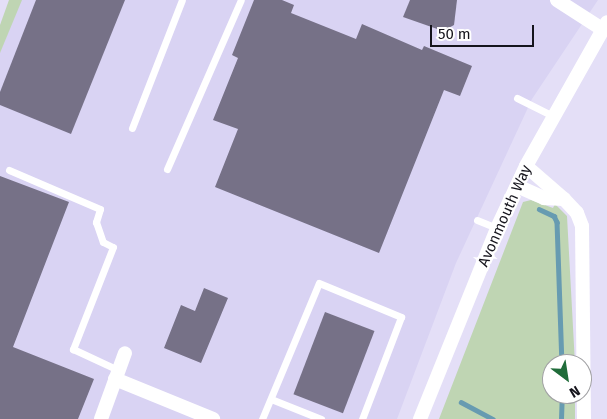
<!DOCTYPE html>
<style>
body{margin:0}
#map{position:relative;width:607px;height:419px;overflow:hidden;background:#e4dff7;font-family:"Fira Sans",sans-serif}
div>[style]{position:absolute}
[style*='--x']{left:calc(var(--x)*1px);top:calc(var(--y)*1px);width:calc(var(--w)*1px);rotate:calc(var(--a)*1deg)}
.built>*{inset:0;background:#d9d3f3}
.green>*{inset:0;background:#bfd5b3}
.stream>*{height:4.5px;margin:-2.25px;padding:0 2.25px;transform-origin:2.25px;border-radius:2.25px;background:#679bb1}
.building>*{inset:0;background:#767187;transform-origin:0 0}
.service>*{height:7px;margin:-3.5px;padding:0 3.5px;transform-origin:3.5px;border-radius:3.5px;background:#fff}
.minor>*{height:14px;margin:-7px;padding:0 7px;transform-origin:7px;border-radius:7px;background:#fff}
span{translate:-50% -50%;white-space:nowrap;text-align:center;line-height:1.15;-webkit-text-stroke:4.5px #fff;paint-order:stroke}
.street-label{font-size:15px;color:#15141c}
.north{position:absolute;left:542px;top:354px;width:50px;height:50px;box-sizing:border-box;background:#fff;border:1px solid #a1a1a4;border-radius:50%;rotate:149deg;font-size:14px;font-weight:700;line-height:20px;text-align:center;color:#15141c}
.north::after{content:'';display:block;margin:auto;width:18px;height:22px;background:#206c3a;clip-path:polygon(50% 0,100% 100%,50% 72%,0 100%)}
.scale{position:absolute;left:430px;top:25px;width:104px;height:22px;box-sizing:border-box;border:2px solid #15141c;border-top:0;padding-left:6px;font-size:15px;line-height:18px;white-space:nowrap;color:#15141c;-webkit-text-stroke:4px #fff;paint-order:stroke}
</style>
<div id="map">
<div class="built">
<div style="clip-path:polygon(21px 0,598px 0,532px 99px,456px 263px,397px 419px,0 419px,0 52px)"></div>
</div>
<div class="green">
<div style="clip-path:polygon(9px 0,22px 0,0 53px,0 25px)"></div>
<div style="clip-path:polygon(531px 200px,553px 208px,555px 204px,567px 216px,575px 364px,552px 364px,552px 394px,575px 394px,575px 419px,439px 419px,523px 202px)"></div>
</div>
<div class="stream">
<div style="--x:539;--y:209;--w:17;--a:25"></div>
<div style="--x:554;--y:216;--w:7;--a:63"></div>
<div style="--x:557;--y:222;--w:142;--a:88"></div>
<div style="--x:461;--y:402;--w:36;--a:28"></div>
<div style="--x:561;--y:419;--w:25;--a:-88"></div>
</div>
<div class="building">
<div style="clip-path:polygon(36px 0,125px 0,71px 134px,0 105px,0 92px)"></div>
<div style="clip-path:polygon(254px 0,282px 0,294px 5px,291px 13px,356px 39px,362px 24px,422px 50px,424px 46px,472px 66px,460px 96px,444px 90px,379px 253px,215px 187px,238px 129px,213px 120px,238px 58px,232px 55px)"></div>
<div style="clip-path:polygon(410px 0,457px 0,454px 25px,443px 31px,403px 17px)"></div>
<div style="clip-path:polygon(0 176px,69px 202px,13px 347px,94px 379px,78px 419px,0 419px)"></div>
<div style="clip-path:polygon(204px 288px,228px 298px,201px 363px,164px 348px,181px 305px,195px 311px)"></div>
<div style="left:325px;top:312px;width:53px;height:88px;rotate:21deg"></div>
</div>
<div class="service">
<div style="--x:517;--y:98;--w:40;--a:26.6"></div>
<div style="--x:132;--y:128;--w:137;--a:-68.7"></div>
<div style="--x:167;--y:169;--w:184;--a:-66.4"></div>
<div style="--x:9;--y:170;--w:99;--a:23.2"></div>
<div style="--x:100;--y:209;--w:14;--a:107"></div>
<div style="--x:96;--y:222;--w:21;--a:71"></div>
<div style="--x:103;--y:242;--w:11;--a:27"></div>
<div style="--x:113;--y:247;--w:110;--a:111.4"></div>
<div style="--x:73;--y:349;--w:50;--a:25"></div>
<div style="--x:477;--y:220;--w:22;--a:22"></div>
<div style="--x:271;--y:399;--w:54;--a:21.8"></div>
<div style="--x:262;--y:419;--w:147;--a:-67.3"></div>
<div style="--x:319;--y:283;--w:89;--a:22.5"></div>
<div style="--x:401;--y:317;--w:109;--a:110.9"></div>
</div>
<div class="minor">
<div style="--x:557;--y:0;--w:54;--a:32.8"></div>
<div style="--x:517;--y:186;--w:30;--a:24"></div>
<div style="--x:544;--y:198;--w:20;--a:3"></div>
<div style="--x:564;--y:199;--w:50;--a:-139"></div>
<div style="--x:564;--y:199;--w:19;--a:47"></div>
<div style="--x:577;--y:213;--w:14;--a:69"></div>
<div style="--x:582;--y:226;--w:193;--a:89.4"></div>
<div style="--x:115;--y:379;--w:106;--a:22.2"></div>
<div style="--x:101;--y:419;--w:70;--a:-70"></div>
<div style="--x:420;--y:419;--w:206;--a:-68"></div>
<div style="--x:497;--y:228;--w:68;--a:-64.9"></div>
<div style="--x:526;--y:166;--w:165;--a:-60.6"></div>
</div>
<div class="street-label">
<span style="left:505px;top:216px;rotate:-66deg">Avonmouth Way</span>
</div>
<div class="north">N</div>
<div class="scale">50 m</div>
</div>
